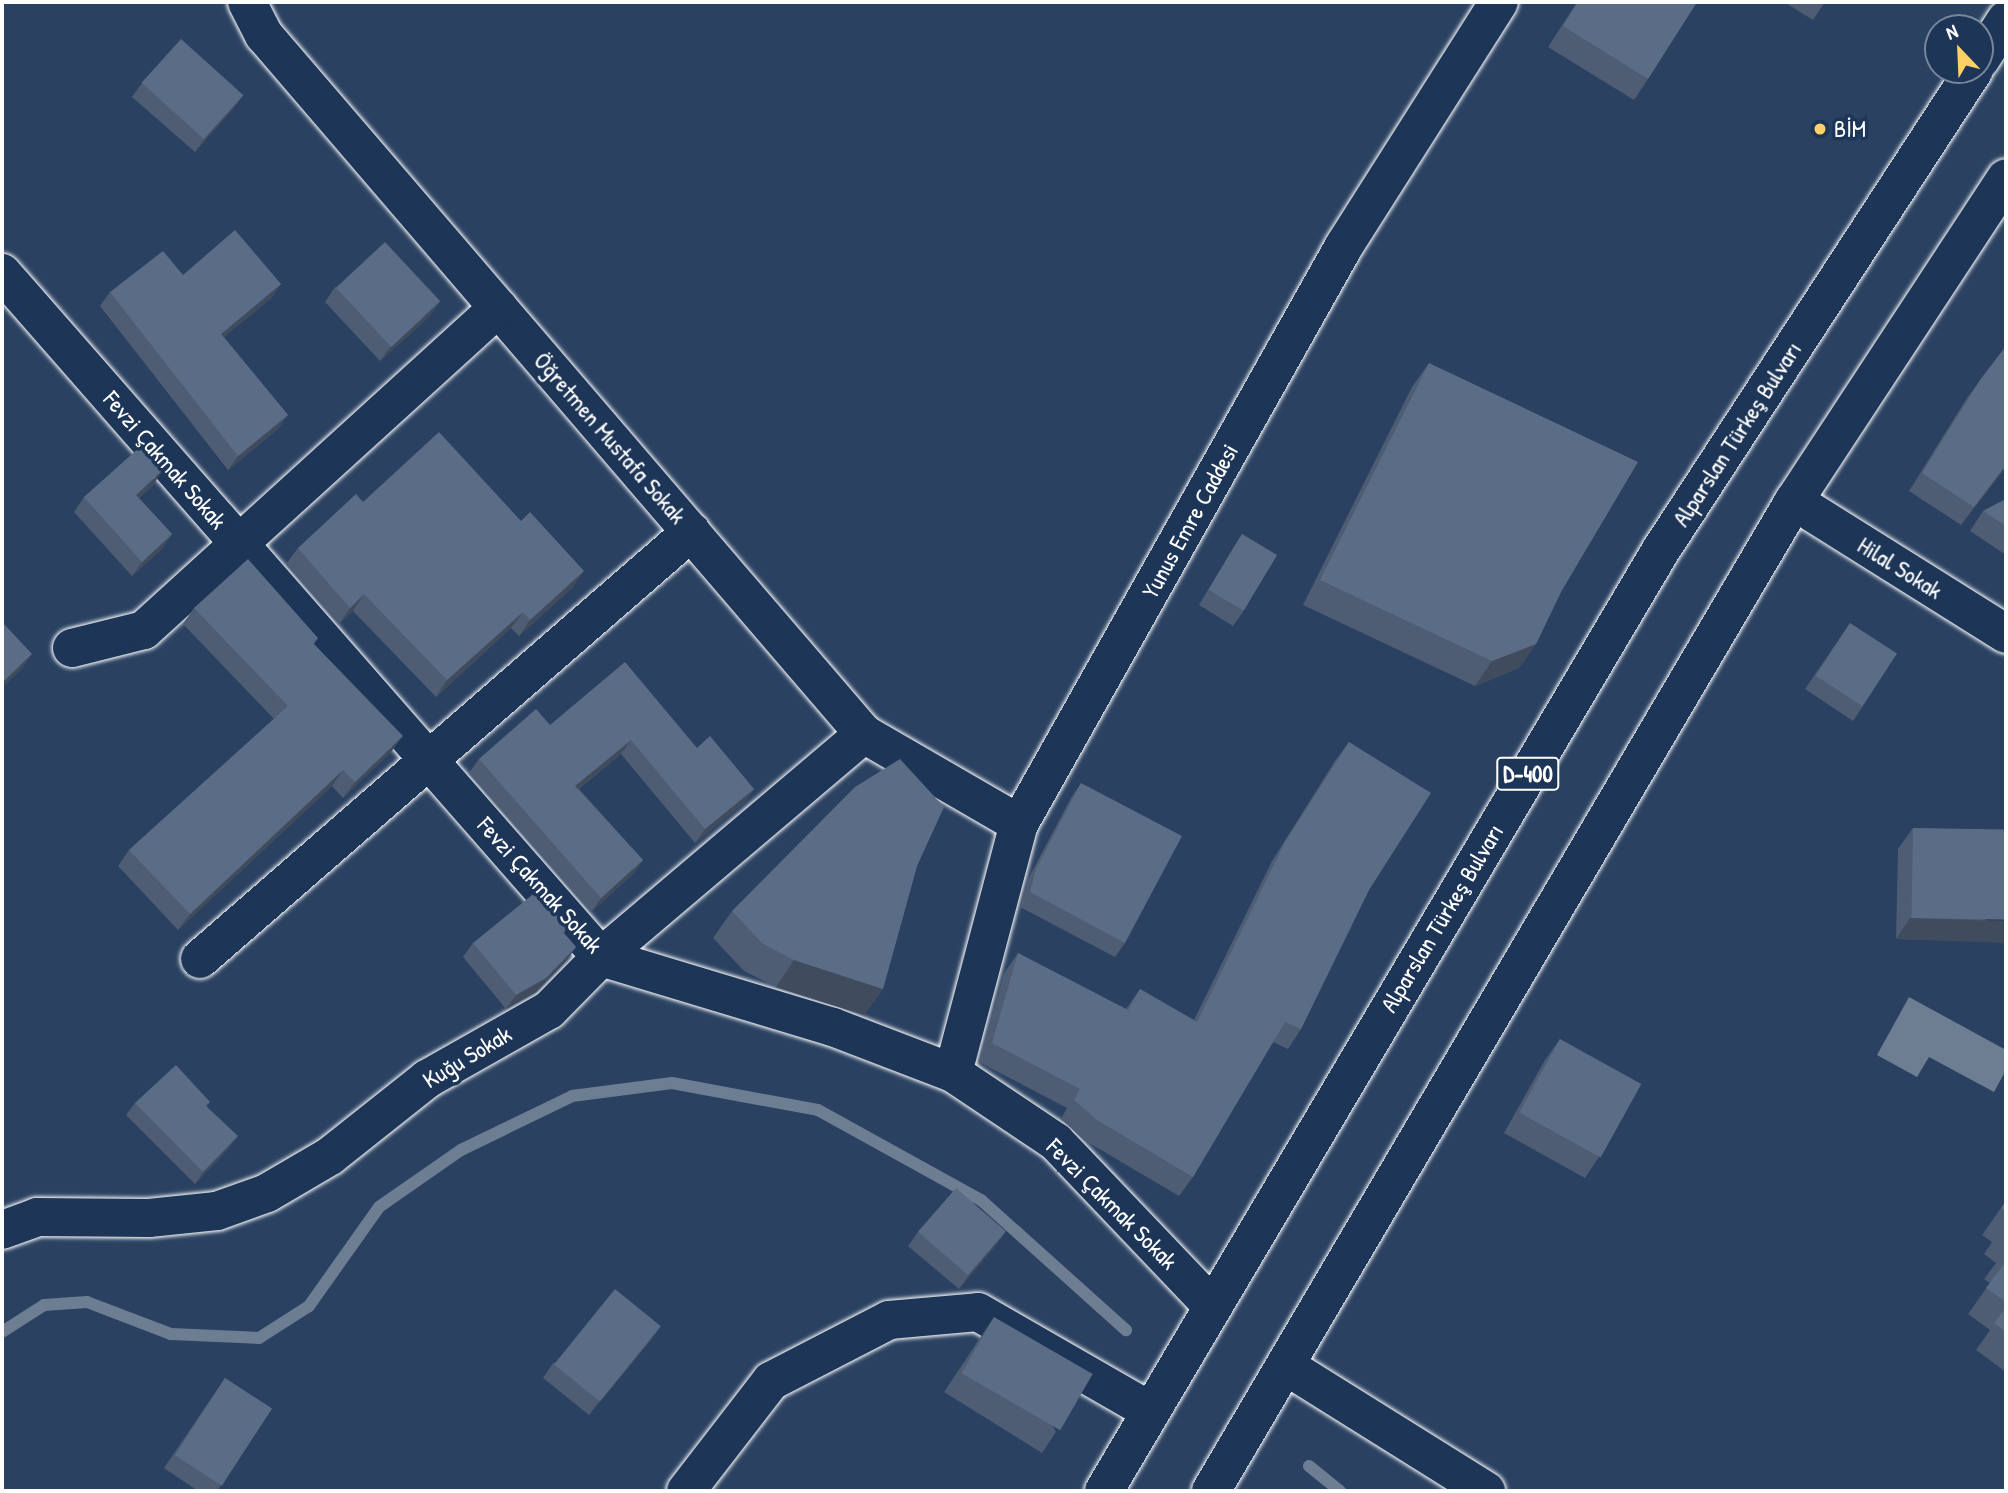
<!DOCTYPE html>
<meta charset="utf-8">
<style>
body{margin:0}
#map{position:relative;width:2008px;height:1493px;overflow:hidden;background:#2a4161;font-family:"Patrick Hand",sans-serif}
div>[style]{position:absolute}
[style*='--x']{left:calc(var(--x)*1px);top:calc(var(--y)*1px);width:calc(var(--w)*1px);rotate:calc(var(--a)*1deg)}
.water>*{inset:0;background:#6d7d92}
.stream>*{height:12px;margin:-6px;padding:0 6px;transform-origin:6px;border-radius:6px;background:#6d7d92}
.roads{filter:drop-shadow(0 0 2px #fff) drop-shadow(0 0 2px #fff)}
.minor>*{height:38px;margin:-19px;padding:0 19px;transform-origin:19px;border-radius:19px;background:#1d3557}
.tertiary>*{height:38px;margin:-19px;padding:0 19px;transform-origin:19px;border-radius:19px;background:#1d3557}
.trunk>*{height:38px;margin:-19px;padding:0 19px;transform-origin:19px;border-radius:19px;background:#1d3557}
.wall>*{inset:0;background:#4e5d73}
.shaded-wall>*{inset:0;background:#404c5e}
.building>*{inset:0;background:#5b6c86;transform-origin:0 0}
.dots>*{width:19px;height:19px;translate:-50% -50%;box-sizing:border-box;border:4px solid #1d3557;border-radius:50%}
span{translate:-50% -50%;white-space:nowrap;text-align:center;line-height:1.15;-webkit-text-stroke:7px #1d3557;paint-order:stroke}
.shield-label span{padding:2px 5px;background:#1d3557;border:2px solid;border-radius:5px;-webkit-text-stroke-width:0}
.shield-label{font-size:23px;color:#fff;font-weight:700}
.poi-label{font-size:24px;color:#fff}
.left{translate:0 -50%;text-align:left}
.street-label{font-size:24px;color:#fff}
.frame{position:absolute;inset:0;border:4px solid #fff;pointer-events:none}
.north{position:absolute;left:1924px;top:14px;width:70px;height:70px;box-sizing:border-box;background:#1d3557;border:2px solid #77869a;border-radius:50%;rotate:337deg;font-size:19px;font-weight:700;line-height:28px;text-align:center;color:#fff}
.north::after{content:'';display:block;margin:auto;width:24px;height:32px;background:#ffd166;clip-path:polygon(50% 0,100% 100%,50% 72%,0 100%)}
</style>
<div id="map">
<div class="water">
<div style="clip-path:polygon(1909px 997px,2006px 1050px,2006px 1070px,1994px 1092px,1929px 1057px,1917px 1077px,1877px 1055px)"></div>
</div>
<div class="stream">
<div style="--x:2;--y:1332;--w:50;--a:-32.7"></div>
<div style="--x:44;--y:1305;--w:43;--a:-4"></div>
<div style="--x:87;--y:1302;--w:90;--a:20.9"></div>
<div style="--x:171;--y:1334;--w:88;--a:2.6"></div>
<div style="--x:259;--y:1338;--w:59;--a:-32.6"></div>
<div style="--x:309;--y:1306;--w:121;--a:-54.7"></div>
<div style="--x:379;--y:1207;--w:100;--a:-34.8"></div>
<div style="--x:461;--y:1150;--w:123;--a:-25.9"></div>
<div style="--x:572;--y:1096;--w:101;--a:-7.4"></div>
<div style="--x:672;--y:1083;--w:148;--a:10.5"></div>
<div style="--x:818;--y:1110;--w:186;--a:28.9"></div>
<div style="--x:981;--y:1200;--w:195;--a:41.9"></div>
<div style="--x:1309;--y:1466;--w:40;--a:39"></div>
</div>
<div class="roads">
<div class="minor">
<div style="--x:247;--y:2;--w:37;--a:63"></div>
<div style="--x:264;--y:35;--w:921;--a:49.36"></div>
<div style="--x:864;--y:734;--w:179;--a:30.1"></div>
<div style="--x:2;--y:273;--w:909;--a:48.79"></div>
<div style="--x:601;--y:957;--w:242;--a:16.8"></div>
<div style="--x:833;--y:1027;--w:129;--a:21"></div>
<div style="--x:953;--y:1073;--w:124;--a:33.8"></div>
<div style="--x:1056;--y:1142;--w:226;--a:46.4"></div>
<div style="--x:1794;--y:501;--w:250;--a:32.1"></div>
<div style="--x:72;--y:648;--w:74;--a:-14"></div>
<div style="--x:144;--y:630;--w:479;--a:-42.3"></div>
<div style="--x:200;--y:959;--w:651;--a:-41.01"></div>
<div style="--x:2;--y:1230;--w:37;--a:-20"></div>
<div style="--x:37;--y:1217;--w:112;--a:0.5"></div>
<div style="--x:149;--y:1218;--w:68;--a:-5.9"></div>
<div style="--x:217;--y:1211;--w:53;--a:-19.8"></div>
<div style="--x:267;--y:1193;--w:73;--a:-30.4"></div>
<div style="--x:330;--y:1156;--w:124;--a:-38.4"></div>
<div style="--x:427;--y:1079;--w:140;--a:-29.5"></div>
<div style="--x:549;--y:1010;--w:74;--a:-45.5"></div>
<div style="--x:601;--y:957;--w:345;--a:-40.3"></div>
<div style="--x:1286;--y:1366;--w:236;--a:32"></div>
<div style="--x:686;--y:1491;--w:139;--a:-52.3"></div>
<div style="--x:771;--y:1381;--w:133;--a:-27.3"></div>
<div style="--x:889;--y:1320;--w:89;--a:-5.1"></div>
<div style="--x:978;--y:1312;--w:198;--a:29.9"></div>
</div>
<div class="tertiary">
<div style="--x:953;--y:1073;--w:258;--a:-75.2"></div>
<div style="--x:1019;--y:824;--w:663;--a:-60.65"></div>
<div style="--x:1344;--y:246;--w:289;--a:-57.6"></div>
</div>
<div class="trunk">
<div style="--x:1980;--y:60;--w:48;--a:-57"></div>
<div style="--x:1104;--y:1491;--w:1093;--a:-59.38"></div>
<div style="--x:1661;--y:550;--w:573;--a:-56.89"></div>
<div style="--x:1211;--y:1491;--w:1149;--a:-59.51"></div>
<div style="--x:1794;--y:501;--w:386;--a:-56.7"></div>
</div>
</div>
<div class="wall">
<div style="clip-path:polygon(1577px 2px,1697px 2px,1648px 79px,1634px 100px,1548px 47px)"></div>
<div style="clip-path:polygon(1784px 2px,1825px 2px,1813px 20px)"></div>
<div style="clip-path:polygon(142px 83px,243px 95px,233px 109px,195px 152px,132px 97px)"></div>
<div style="clip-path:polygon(183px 275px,281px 284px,271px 298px,224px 337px,288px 415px,278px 429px,228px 470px,100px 306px,110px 292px)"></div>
<div style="clip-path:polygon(335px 287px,430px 316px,380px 361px,325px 302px)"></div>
<div style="clip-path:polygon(2006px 346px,2006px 467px,1961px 525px,1909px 491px,1967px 398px)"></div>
<div style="clip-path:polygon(1429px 363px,1561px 592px,1536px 644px,1519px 668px,1475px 686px,1303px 605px,1412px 387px)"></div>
<div style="clip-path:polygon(153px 485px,139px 498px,172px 534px,162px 549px,132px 576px,74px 512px,84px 497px)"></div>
<div style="clip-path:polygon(2006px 499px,2006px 555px,1970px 531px,1983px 511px)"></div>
<div style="clip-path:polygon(363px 502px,573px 587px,519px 636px,511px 628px,436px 697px,353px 611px,339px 624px,286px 564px,298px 548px)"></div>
<div style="clip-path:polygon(1242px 534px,1243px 612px,1233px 626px,1199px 605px,1233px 548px)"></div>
<div style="clip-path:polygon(194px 608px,318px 638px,314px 644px,391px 752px,343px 798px,332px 786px,178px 930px,118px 866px,129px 850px,274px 719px,183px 624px)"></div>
<div style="clip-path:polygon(1850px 623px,1863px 706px,1853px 721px,1805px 689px)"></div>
<div style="clip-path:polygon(550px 725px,697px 748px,754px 789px,744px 803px,695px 843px,621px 754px,579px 789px,643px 860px,633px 874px,591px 912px,469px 773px,479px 759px)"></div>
<div style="clip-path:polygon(1349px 742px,1369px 890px,1301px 1029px,1288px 1049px,1273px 1042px,1193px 1177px,1179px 1196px,1084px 1140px,1061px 1119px,1067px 1108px,979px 1062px,1004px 973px,1018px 953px,1126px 1009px,1140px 989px,1194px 1020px,1272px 861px,1335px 761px)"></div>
<div style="clip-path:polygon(1081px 783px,1125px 943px,1115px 957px,1020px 907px,1026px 883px,1071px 798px)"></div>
<div style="clip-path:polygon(1913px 828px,2003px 942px,1896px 939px,1898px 849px)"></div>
<div style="clip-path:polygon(917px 866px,883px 989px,864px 1015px,776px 987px,744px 971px,713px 938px,732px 911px)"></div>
<div style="clip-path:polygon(568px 927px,564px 933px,576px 947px,566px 961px,536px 992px,506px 1009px,463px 957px,473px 943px)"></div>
<div style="clip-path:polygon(1560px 1039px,1599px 1157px,1585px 1178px,1504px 1133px,1545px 1060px)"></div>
<div style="clip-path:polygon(135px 1103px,207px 1106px,229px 1148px,195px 1184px,126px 1115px)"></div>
<div style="clip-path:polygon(2006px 1201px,2006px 1372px,1976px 1350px,1990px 1330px,1968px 1314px,1990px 1283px,1984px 1279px,1996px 1263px,1984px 1254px,1992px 1242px,1982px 1235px)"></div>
<div style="clip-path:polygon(1006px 1231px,996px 1245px,959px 1289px,908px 1246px,918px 1232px)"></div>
<div style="clip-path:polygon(994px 1317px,1056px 1432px,1042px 1453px,944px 1392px)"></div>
<div style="clip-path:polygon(651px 1340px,589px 1415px,543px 1378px,553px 1363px)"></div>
<div style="clip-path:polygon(225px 1378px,272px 1409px,217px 1491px,198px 1491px,164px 1468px)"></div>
</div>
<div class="shaded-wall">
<div style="clip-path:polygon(243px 95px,233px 109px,195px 152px,205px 138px)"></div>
<div style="clip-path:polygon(281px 284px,271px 298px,211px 348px,221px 334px)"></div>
<div style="clip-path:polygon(440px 302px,430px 316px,380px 361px,390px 347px)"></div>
<div style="clip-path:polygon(288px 415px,278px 429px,228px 470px,238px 456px)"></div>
<div style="clip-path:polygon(2006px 465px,2006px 467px,1961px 525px,1974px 507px)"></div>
<div style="clip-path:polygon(163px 470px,153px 485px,126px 509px,136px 495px)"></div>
<div style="clip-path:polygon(172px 534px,162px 549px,132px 576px,142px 562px)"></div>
<div style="clip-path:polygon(584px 571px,573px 587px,519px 636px,530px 620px)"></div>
<div style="clip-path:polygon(364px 594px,353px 611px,339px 624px,350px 608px)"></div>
<div style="clip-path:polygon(523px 612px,511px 628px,436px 697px,447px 680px)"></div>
<div style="clip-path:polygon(1536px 644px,1519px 668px,1475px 686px,1492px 661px)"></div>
<div style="clip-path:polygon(32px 654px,22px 669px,2px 688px,2px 683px)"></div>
<div style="clip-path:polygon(403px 736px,391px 752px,343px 798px,355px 782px)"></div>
<div style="clip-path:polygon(631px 740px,621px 754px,565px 800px,575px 786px)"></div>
<div style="clip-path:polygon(343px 770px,332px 786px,178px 930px,190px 914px)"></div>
<div style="clip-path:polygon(754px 789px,744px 803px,695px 843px,705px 829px)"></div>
<div style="clip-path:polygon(643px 860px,633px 874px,591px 912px,601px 898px)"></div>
<div style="clip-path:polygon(1910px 918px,2006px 921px,2006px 943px,1896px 939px)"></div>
<div style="clip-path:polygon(576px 947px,566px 961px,536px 992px,506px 1009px,516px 995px)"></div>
<div style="clip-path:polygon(794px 960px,883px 989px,864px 1015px,776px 987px)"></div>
<div style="clip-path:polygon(238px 1136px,229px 1148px,195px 1184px,203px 1172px)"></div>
<div style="clip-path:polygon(1006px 1231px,996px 1245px,959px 1289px,969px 1275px)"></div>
<div style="clip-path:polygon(661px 1326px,651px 1340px,589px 1415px,599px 1401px)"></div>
</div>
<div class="building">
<div style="clip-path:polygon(1578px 2px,1697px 2px,1648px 79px,1563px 26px)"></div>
<div style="left:181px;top:39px;width:84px;height:59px;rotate:42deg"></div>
<div style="clip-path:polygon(235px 230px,281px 284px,221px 334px,288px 415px,238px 456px,110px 292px,163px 251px,183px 275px)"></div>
<div style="left:385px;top:242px;width:81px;height:67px;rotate:47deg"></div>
<div style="clip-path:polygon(2006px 346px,2006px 465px,1974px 507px,1922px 473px,1980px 380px)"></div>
<div style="clip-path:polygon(1429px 363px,1638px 462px,1561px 592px,1536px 644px,1492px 661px,1320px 580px)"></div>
<div style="clip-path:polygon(439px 432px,521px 521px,530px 512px,584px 571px,530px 620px,523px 612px,447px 680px,364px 594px,350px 608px,298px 548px,356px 494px,363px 502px)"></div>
<div style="clip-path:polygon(141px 446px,163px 470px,136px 495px,172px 534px,142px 562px,84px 497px)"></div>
<div style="clip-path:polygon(2006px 499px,2006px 526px,1983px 511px)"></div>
<div style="left:1242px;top:534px;width:41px;height:65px;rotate:31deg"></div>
<div style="clip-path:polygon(248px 559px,318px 638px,313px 643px,403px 736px,355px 782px,343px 770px,190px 914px,129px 850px,288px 706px,194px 608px)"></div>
<div style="clip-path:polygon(2px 622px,32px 654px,2px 683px)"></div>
<div style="left:1850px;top:623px;width:56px;height:63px;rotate:33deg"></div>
<div style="clip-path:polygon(625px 662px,697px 748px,710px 736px,754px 789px,705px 829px,631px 740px,575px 786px,643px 860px,601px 898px,479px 759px,536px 709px,550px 725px)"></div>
<div style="clip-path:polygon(1349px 742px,1431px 793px,1369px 890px,1301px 1029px,1285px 1022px,1193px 1177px,1097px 1120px,1074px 1100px,1080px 1089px,992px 1043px,1018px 953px,1128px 1010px,1140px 989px,1197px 1022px,1285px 842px)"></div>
<div style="clip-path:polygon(900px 759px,944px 807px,917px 866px,883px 989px,794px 960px,763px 944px,732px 911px,855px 787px)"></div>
<div style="clip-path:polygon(1081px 783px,1182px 836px,1125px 943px,1030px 892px,1036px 869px)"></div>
<div style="left:1913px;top:828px;width:93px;height:90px;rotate:1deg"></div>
<div style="clip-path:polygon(537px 891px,568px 927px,563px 932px,576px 947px,546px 978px,516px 995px,473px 943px)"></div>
<div style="left:1560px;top:1039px;width:93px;height:84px;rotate:29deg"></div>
<div style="clip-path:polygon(176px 1065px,210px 1102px,206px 1106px,238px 1136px,203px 1172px,135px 1103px)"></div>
<div style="left:956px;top:1188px;width:66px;height:58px;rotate:41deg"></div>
<div style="clip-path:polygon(2006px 1201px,2006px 1212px,2001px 1208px)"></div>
<div style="clip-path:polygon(2006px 1261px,2006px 1302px,1986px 1288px)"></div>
<div style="left:615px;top:1289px;width:59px;height:97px;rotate:39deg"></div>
<div style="clip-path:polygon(2006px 1307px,2006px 1332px,1994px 1323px)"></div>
<div style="left:994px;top:1317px;width:114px;height:65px;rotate:30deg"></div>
<div style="left:225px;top:1378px;width:56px;height:92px;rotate:33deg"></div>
</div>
<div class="dots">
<div style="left:1820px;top:129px;background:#ffd166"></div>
</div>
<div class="shield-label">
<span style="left:1528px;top:774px">D-400</span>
</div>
<div class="poi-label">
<span class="left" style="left:1834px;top:129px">BİM</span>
</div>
<div class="street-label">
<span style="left:1737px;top:434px;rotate:-57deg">Alparslan Türkeş Bulvarı</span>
<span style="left:610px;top:438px;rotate:49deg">Öğretmen Mustafa Sokak</span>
<span style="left:165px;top:460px;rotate:49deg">Fevzi Çakmak Sokak</span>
<span style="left:1190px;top:521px;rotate:-61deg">Yunus Emre Caddesi</span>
<span style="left:1900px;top:568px;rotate:32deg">Hilal Sokak</span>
<span style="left:540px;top:885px;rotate:48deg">Fevzi Çakmak Sokak</span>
<span style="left:1442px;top:918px;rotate:-59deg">Alparslan Türkeş Bulvarı</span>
<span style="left:467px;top:1057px;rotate:-31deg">Kuğu Sokak</span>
<span style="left:1112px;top:1204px;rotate:45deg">Fevzi Çakmak Sokak</span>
</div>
<div class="frame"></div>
<div class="north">N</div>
</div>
